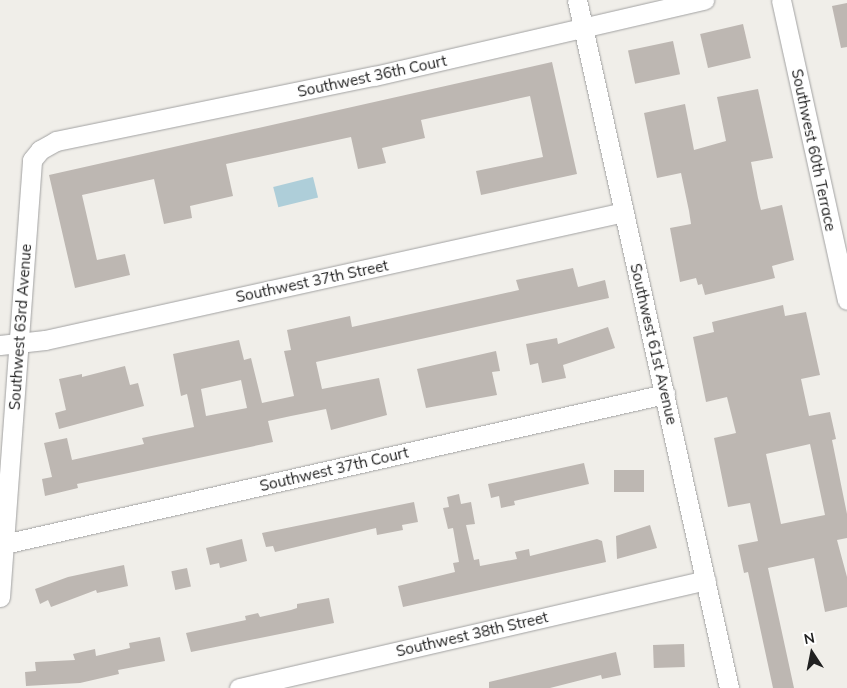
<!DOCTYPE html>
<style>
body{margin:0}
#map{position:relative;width:847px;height:688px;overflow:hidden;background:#f0eee9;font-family:Mulish,sans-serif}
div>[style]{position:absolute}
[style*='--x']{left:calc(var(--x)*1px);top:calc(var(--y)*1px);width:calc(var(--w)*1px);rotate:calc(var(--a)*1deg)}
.water>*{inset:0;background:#aeced9;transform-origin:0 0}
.building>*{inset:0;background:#bdb7b2;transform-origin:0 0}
.roads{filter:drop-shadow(0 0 1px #a2a2a2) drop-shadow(0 0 1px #a2a2a2)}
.minor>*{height:19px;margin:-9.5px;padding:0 9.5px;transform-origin:9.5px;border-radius:9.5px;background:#fff}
span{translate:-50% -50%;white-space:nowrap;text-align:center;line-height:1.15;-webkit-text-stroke:4px #fff;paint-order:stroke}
.street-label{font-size:15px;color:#212121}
.north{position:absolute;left:787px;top:628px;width:50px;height:50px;-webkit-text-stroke:4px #fff;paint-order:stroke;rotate:349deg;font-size:14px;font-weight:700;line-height:20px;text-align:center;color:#212121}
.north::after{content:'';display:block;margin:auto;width:18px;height:22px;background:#212121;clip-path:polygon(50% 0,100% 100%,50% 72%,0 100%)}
</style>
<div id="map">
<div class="water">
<div style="left:313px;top:177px;width:21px;height:41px;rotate:76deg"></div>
</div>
<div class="building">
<div style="clip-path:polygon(847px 3px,847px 47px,841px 48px,832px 6px)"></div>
<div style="left:743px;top:24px;width:35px;height:44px;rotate:77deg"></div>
<div style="left:673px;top:41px;width:34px;height:46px;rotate:78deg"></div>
<div style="clip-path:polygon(552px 62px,577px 174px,481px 195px,476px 171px,543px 157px,530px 96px,421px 120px,425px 138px,382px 148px,386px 163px,358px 169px,351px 137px,226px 164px,233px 196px,190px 206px,192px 218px,164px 224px,154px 179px,82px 195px,97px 260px,125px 254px,130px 275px,75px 288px,49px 175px)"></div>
<div style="clip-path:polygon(758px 89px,773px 158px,751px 162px,758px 198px,761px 210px,782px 205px,794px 260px,772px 266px,775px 278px,705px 295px,702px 284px,698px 285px,696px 278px,680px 282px,670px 228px,691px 224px,689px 211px,681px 173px,657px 178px,644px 113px,685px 104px,694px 150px,726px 141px,717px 97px)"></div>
<div style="clip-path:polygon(evenodd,573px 268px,578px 287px,605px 280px,609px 298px,316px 362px,322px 389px,379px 378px,387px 415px,331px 430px,326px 409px,291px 416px,268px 421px,273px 442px,77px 484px,78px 488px,45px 496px,42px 479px,52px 477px,44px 443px,67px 438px,72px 460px,144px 444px,142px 438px,194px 427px,187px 394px,181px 396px,173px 354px,239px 340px,244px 360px,251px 358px,262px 403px,294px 396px,284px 351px,291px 350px,287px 330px,350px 316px,352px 327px,519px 290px,516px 280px,573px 268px,241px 380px,247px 408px,206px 416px,201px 389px,241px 380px)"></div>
<div style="clip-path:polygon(evenodd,783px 305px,785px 316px,806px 312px,820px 375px,801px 379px,809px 416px,830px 412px,836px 439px,832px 440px,847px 514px,847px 538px,837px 540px,847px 577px,847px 607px,825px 612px,814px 558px,768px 568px,794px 688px,773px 688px,748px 572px,744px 573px,738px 545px,758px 541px,750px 503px,728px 507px,714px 438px,736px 433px,727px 397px,706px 402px,693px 337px,714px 332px,712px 322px,783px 305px,810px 444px,825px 515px,781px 524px,766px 454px,810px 444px)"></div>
<div style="clip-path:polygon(608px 327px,615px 348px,563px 365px,566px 378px,542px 383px,538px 363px,530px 365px,526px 344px,557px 338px,558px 344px)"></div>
<div style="clip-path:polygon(496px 351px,500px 371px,492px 372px,497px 395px,426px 408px,417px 369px)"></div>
<div style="clip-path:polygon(125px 366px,130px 385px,138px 383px,144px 406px,59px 429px,55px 413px,66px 410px,59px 379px,82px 374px,82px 377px)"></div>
<div style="clip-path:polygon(584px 463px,589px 484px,514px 501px,515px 505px,501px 508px,499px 496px,491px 498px,488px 484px)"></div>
<div style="left:644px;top:470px;width:22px;height:30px;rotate:90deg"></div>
<div style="clip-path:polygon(459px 494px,461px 504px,471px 502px,475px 524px,466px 525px,474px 560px,479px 559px,480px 566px,517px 559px,515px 552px,529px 549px,530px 556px,597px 539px,602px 541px,606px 562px,403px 607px,398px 586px,455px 572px,453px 563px,459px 562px,453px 528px,448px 529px,443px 508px,449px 507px,447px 497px)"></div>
<div style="clip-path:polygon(414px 502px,418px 522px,402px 525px,403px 530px,377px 535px,376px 528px,275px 552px,273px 546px,266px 547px,262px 533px)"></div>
<div style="clip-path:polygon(650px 525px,657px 548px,617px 559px,616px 536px)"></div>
<div style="clip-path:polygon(242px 539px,247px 561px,220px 568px,219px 563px,210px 565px,206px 548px)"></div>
<div style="clip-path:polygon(124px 565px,128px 586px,97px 593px,96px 590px,51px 607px,48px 600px,40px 604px,35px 589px,68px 577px)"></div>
<div style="left:187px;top:568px;width:19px;height:16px;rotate:78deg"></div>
<div style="clip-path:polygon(329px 598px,334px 623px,191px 652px,186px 633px,246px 620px,245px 616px,258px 613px,260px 617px,291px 610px,297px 608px,297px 604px)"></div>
<div style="clip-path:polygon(160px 637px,165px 661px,118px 670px,119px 674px,80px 683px,26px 686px,25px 672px,36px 671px,35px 662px,75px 660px,73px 654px,95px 649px,96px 656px,130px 648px,129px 643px)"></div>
<div style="left:684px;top:644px;width:23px;height:31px;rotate:88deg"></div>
<div style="clip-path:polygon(616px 652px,621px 675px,602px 679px,601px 675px,550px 688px,489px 688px,489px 682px)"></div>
</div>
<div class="roads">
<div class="minor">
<div style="--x:577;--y:0;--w:705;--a:77.54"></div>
<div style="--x:781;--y:0;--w:307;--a:77.6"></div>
<div style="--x:0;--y:345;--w:45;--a:-6.3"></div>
<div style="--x:45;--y:340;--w:593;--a:-12.47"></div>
<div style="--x:4;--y:544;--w:678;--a:-12.79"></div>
<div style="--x:0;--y:597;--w:438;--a:-85.8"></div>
<div style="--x:32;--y:160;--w:13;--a:-51"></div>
<div style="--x:40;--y:150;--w:18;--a:-29"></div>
<div style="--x:56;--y:141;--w:325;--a:-11.6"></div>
<div style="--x:374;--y:76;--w:339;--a:-13"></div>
<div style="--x:239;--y:688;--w:479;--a:-13"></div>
</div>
</div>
<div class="street-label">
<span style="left:372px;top:76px;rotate:-12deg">Southwest 36th Court</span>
<span style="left:814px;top:150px;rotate:78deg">Southwest 60th Terrace</span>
<span style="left:312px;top:281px;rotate:-12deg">Southwest 37th Street</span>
<span style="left:20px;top:327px;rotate:-86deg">Southwest 63rd Avenue</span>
<span style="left:654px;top:344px;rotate:77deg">Southwest 61st Avenue</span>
<span style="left:334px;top:469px;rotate:-13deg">Southwest 37th Court</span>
<span style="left:472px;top:634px;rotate:-13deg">Southwest 38th Street</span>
</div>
<div class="north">N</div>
</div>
